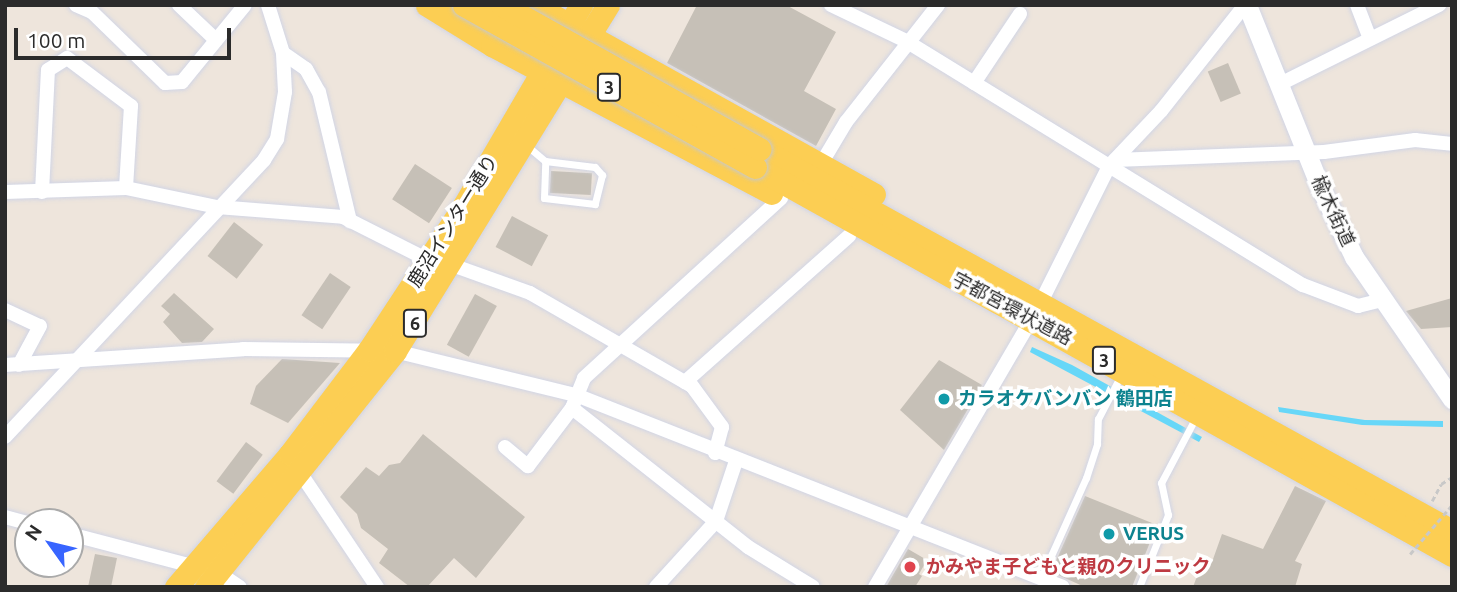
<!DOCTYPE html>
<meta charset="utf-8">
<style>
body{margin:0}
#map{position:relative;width:1457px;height:592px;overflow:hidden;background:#eee5dc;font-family:Ubuntu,"Noto Sans JP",sans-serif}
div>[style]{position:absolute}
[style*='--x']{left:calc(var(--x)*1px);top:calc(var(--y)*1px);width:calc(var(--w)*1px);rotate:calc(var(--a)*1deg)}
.water>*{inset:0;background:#67d7f8}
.building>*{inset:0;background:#c6c0b7;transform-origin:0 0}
.path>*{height:2.5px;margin-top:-1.25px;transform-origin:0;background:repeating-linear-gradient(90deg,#c8c8c8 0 5px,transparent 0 8.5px)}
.roads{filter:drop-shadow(0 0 2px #d1d5e5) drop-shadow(0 0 2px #d1d5e5)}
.service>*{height:7px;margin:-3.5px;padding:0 3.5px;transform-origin:3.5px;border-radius:3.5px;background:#fff}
.minor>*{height:14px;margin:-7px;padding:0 7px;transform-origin:7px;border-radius:7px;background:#fff}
.tertiary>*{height:19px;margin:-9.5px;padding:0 9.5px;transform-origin:9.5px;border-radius:9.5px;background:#fff}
.primary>*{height:23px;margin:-11.5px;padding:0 11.5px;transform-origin:11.5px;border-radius:11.5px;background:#fcce53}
.path-bridge>*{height:2.5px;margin-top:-1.25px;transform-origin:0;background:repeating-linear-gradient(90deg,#c8c8c8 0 5px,transparent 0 8.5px)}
.bridges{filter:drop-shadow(0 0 2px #c8c8c8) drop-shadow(0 0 2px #c8c8c8)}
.primary-bridge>*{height:23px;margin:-11.5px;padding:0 11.5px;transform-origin:11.5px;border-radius:11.5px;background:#fcce53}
.dots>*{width:19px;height:19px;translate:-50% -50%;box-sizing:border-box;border:4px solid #fff;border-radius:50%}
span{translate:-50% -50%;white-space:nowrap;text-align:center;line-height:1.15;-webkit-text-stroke:7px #fff;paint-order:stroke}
.shield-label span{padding:2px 5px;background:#fff;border:2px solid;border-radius:5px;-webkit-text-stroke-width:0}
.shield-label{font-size:18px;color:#2b2b2b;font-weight:700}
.street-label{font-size:19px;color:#2b2b2b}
.culture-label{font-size:19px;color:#0d838f;font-weight:700}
.left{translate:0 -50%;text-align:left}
.health-label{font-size:19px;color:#be3a42;font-weight:700}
.frame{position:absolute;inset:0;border:7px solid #2b2b2b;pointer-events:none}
.north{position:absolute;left:14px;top:508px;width:70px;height:70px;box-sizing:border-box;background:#fff;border:2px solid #aaa;border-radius:50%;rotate:304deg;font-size:19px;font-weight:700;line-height:28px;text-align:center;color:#2b2b2b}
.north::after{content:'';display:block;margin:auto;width:24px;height:32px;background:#3865ff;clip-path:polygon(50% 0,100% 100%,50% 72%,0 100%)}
.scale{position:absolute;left:14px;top:28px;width:217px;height:32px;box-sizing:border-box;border:4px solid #2b2b2b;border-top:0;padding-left:9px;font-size:21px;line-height:24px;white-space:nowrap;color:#2b2b2b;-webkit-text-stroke:5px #fff;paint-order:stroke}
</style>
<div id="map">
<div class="water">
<div style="clip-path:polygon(1032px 347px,1072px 365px,1202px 437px,1199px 442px,1030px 352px)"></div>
<div style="clip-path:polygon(1278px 407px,1365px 420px,1443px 421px,1443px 427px,1362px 425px,1279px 412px)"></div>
</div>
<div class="building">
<div style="clip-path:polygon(697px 5px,786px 5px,836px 32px,804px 91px,836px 109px,816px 146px,667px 63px)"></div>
<div style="left:1228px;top:63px;width:33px;height:22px;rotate:67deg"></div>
<div style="left:415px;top:164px;width:44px;height:42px;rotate:33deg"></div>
<div style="left:551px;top:171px;width:41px;height:22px;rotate:3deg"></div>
<div style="left:512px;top:216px;width:41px;height:35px;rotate:28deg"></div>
<div style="left:234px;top:222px;width:37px;height:43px;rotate:38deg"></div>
<div style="left:330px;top:273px;width:25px;height:51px;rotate:34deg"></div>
<div style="clip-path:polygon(174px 293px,214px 329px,202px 342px,182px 343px,163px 322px,170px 314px,161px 306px)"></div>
<div style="left:475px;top:294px;width:25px;height:58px;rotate:29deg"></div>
<div style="clip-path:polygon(1452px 298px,1452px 327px,1421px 329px,1406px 311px)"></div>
<div style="clip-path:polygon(282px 359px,340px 363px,288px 423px,250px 404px,256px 386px)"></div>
<div style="clip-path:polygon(939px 360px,982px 385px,944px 450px,900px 410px)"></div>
<div style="clip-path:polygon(423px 434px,525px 517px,476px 578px,454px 558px,427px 587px,410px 587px,379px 563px,388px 549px,361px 528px,357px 514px,340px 497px,366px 467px,379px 476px,389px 465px,400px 463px)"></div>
<div style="left:246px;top:442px;width:21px;height:49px;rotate:37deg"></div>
<div style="clip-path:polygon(1295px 486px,1326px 501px,1295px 561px,1302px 564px,1295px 587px,1193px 587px,1203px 560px,1212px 562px,1222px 534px,1263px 549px)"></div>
<div style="clip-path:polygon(1085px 496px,1157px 525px,1132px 587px,1085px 587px,1051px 572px)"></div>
<div style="clip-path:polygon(908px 549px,927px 560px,919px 574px,922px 576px,915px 587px,886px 587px)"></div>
<div style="clip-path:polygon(95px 554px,117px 558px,111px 587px,88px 587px)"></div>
</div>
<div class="path">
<div style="--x:1432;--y:501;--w:19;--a:-62"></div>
<div style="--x:1441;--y:484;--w:13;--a:-32"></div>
</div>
<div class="roads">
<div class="service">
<div style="--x:526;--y:145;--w:25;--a:40"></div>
<div style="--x:545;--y:161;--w:50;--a:6.8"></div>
<div style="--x:595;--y:167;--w:11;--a:49"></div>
<div style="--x:602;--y:175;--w:30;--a:104"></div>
<div style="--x:595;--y:204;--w:51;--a:-173.3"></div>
<div style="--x:544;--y:198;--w:37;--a:-88"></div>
<div style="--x:1041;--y:578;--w:110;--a:-65.8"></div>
<div style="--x:1086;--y:478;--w:36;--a:-72"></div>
<div style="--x:1097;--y:444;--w:25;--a:-88"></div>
<div style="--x:1098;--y:419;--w:50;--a:-62.4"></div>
<div style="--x:1139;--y:587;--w:78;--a:-68.1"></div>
<div style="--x:1168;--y:515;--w:33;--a:-102"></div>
<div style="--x:1161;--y:483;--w:75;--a:-62.1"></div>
</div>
<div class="minor">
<div style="--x:76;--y:5;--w:17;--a:24"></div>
<div style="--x:92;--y:12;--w:102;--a:44.2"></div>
<div style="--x:165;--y:83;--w:17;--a:-3"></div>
<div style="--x:182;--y:82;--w:99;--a:-50.7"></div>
<div style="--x:179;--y:5;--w:51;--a:43.4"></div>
<div style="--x:831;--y:5;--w:83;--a:25.6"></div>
<div style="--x:906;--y:41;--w:466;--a:31.6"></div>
<div style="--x:1303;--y:285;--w:59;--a:20.9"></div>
<div style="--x:1358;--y:306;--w:25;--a:-14"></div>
<div style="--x:1357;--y:5;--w:33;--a:69"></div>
<div style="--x:283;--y:53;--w:28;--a:35"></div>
<div style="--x:306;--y:69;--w:26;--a:61"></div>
<div style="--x:319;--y:92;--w:133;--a:76.5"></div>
<div style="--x:974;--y:83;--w:83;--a:-56.3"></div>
<div style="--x:1280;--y:84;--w:178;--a:-26.4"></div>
<div style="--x:1115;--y:160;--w:209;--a:-2.2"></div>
<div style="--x:1324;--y:152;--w:92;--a:-7.5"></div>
<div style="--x:1415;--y:140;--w:37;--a:6"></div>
<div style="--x:821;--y:164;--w:49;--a:-59.2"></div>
<div style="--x:846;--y:122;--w:149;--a:-51.8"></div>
<div style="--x:5;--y:192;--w:121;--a:-1.9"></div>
<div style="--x:126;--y:188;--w:93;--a:11.8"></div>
<div style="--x:217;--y:207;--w:126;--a:4.5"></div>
<div style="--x:343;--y:217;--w:97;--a:26.8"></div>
<div style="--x:42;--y:192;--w:122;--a:-87.2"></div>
<div style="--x:48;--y:70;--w:22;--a:-32"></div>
<div style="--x:67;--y:58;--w:80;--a:36.9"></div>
<div style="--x:131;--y:106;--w:82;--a:93.5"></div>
<div style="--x:452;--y:265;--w:83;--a:19.7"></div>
<div style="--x:530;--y:293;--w:187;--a:29.9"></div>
<div style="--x:692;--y:386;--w:51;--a:53.8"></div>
<div style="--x:722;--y:427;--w:27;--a:105"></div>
<div style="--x:1045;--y:294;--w:143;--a:-63.4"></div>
<div style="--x:1109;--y:166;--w:76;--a:-46.6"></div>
<div style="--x:1161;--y:111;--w:135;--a:-51.6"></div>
<div style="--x:5;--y:310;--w:38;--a:25"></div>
<div style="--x:40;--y:326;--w:44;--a:118.3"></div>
<div style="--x:5;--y:365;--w:239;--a:-3.8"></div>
<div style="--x:243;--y:349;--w:152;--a:0.8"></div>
<div style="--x:395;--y:351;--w:186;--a:13.7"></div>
<div style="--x:576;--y:395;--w:523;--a:21.52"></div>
<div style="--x:685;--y:382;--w:220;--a:-41.7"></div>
<div style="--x:572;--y:408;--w:224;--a:38.3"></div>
<div style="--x:748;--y:547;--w:76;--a:31.6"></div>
<div style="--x:5;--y:437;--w:379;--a:-46.9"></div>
<div style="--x:264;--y:160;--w:25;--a:-58"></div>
<div style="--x:277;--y:139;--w:48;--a:-80.3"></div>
<div style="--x:285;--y:92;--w:39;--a:-93"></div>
<div style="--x:283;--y:53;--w:50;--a:-107.4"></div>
<div style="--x:505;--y:447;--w:30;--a:40"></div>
<div style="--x:528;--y:466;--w:73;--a:-52.8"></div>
<div style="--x:572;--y:408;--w:32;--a:-68"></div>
<div style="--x:584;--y:378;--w:267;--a:-42.4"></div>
<div style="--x:301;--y:474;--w:136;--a:56.1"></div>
<div style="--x:5;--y:517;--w:24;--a:15"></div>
<div style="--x:70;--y:534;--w:154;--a:14.7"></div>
<div style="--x:219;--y:573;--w:25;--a:34"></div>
<div style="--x:656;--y:587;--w:89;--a:-47.7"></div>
<div style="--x:716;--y:521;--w:63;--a:-71.6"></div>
<div style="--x:875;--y:587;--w:298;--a:-59.7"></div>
</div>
<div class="tertiary">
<div style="--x:1247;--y:5;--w:198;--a:68.1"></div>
<div style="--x:1321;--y:189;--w:76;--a:64.1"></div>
<div style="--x:1354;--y:257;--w:173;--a:55.4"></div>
</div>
<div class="primary">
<div style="--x:427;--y:5;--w:76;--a:31.6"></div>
<div style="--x:492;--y:45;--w:316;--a:27.9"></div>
<div style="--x:534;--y:5;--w:389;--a:29.1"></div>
<div style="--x:760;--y:149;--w:790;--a:28.9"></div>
<div style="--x:755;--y:167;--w:798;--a:29.1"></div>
<div style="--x:176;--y:587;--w:175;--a:-49.4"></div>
<div style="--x:290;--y:454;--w:131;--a:-52.8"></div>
<div style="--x:369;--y:350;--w:171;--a:-56.7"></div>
<div style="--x:463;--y:207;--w:234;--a:-59.7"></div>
<div style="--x:206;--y:587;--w:302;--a:-51.3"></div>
<div style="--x:395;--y:351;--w:406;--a:-58.4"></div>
</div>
</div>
<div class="path-bridge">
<div style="--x:1410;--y:554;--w:65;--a:-49.4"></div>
</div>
<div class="bridges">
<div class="primary-bridge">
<div style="--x:464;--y:5;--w:333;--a:29.1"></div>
<div style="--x:502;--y:5;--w:295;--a:29.2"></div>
</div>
</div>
<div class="dots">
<div style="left:944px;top:399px;background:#0f9aa8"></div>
<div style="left:1109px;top:534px;background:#0f9aa8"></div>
<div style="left:910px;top:567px;background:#e0444e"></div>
</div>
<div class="shield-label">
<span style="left:609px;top:87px">3</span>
<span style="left:415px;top:323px">6</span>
<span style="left:1104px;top:360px">3</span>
</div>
<div class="street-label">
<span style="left:1333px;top:211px;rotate:65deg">楡木街道</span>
<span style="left:453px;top:221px;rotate:-58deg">鹿沼インター通り</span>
<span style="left:1012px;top:309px;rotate:28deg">宇都宮環状道路</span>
</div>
<div class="culture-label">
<span class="left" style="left:958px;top:399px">カラオケバンバン 鶴田店</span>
<span class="left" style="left:1123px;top:534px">VERUS</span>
</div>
<div class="health-label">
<span class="left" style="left:926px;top:567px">かみやま子どもと親のクリニック</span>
</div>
<div class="frame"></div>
<div class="north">N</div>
<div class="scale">100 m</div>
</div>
